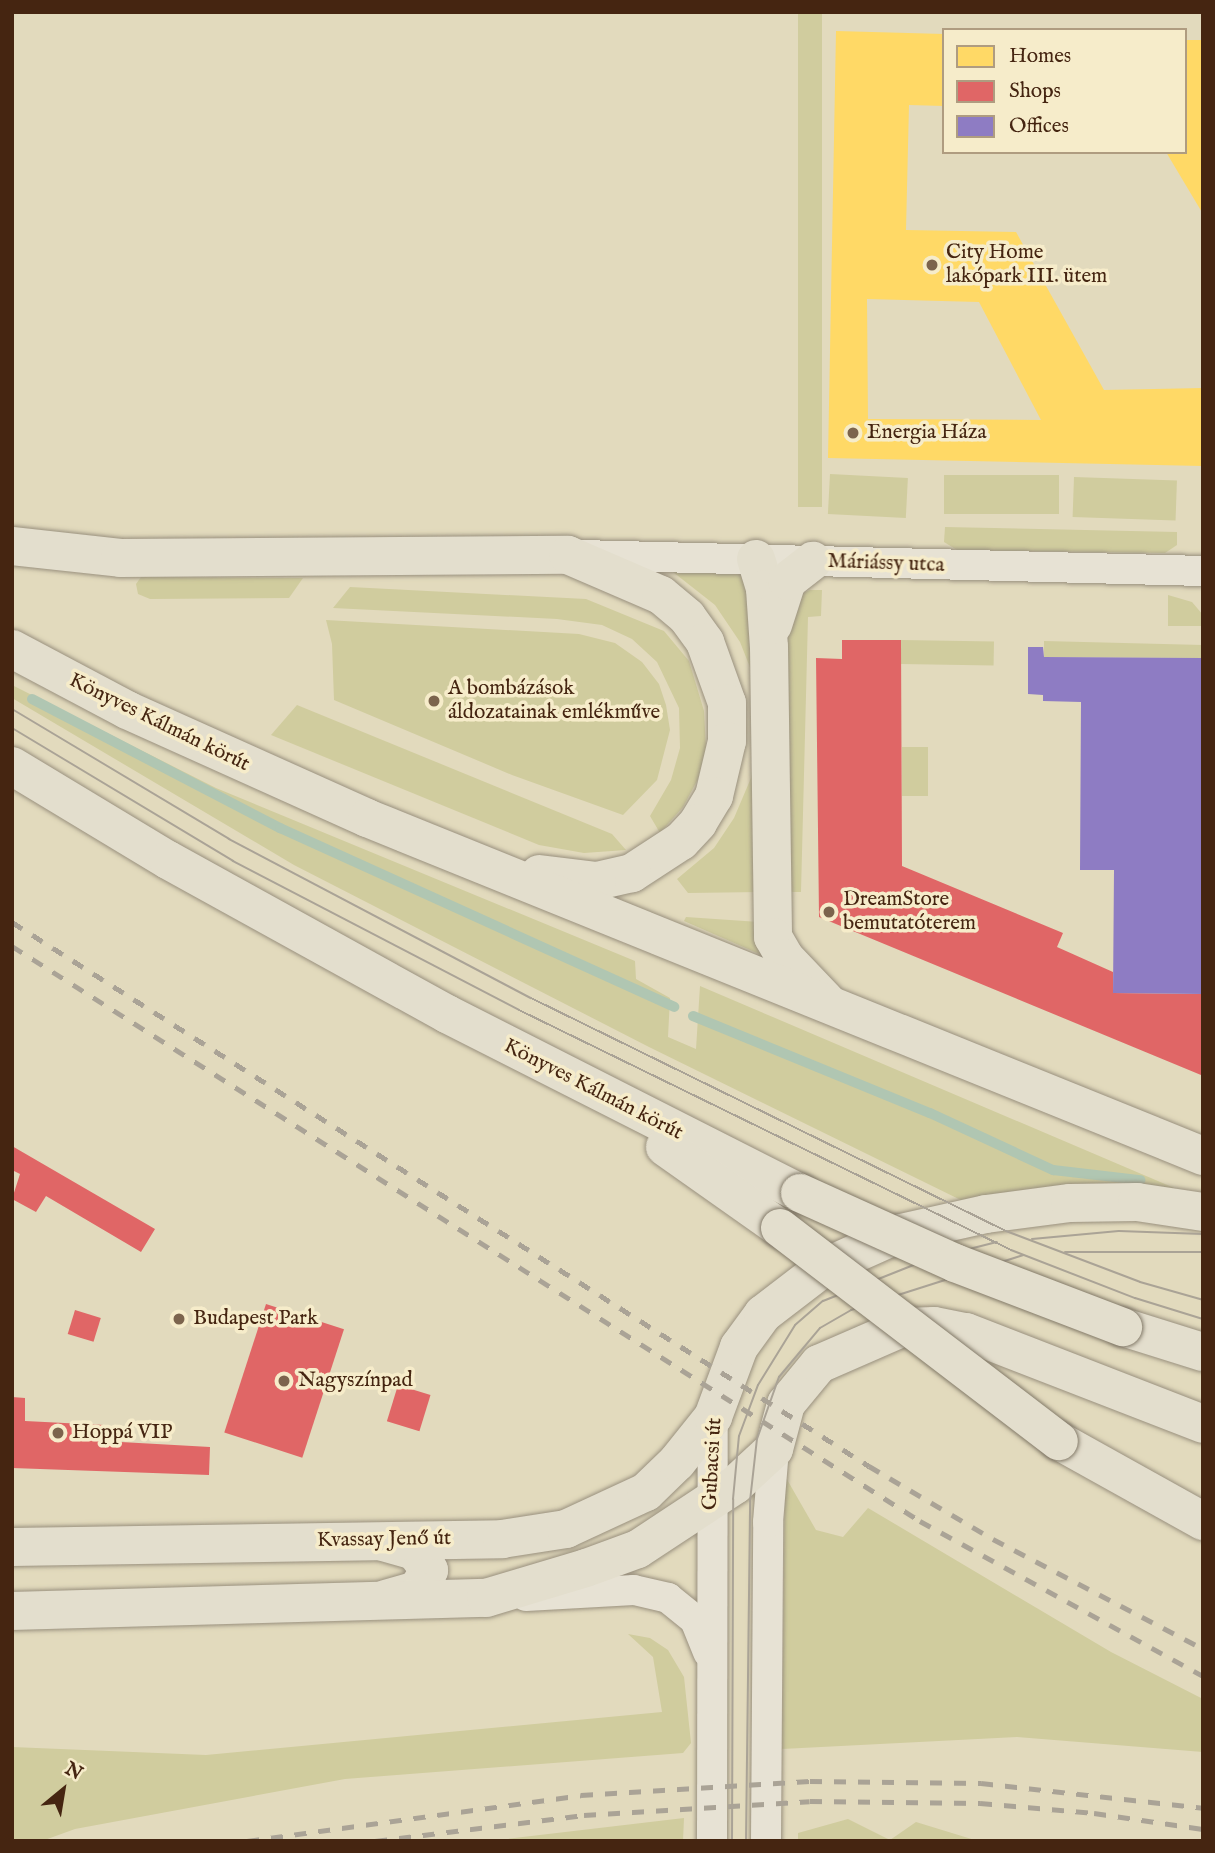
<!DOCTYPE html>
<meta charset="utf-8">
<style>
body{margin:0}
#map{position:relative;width:1215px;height:1853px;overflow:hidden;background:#e2dabd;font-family:"IM FELL English",serif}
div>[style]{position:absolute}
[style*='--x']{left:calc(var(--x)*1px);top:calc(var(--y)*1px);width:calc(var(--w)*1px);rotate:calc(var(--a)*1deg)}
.green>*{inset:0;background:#d0cc9e;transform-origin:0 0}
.homes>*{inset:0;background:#ffd966}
.shops>*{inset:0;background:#e06666;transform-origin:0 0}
.offices>*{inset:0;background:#8e7cc3}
.stream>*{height:10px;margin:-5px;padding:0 5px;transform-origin:5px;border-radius:5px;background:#b0c6b2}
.roads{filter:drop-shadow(0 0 2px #99907e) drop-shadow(0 0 2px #99907e)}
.street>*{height:30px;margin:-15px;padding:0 15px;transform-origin:15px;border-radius:15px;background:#e7e2d4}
.primary>*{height:38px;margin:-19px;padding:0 19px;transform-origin:19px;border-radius:19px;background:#e3decd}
.tram>*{height:2px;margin:-1px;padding:0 1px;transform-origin:1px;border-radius:1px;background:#aaa396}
.rail>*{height:5px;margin-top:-2.5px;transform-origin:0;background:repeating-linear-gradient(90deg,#aaa396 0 12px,transparent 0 24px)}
.bridges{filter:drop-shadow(0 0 2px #827968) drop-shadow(0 0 2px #827968)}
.primary-bridge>*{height:38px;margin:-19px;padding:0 19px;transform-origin:19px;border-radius:19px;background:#e3decd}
.dots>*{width:19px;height:19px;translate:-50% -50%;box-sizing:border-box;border:4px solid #f6ecca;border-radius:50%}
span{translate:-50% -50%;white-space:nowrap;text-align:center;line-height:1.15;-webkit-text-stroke:7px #f6ecca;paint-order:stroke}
.poi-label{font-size:21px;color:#452511}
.left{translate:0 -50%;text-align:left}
.street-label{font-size:21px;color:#452511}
.frame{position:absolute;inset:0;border:14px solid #452511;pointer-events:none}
.legend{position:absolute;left:942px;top:28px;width:245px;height:126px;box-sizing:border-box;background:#f6ecca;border:2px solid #af9c80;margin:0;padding:9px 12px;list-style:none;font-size:21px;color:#452511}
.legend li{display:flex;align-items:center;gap:14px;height:35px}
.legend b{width:35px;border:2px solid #af9c80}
.north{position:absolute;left:28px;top:1755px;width:70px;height:70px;-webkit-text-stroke:5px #f6ecca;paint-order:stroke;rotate:30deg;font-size:19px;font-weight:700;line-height:28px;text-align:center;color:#452511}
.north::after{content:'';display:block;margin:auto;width:24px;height:32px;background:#452511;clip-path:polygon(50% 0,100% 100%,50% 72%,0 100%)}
</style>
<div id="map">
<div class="green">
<div style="left:798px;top:12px;width:24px;height:495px"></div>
<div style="left:830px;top:474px;width:78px;height:40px;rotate:3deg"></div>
<div style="left:944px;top:475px;width:115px;height:39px"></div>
<div style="left:1074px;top:477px;width:103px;height:40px;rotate:2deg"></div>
<div style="clip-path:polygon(945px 527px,1177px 532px,1177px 545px,1165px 553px,957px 550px,944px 542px)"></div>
<div style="clip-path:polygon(673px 572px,740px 573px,751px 596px,761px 653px,761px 892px,688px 893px,677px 879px,714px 848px,734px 818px,751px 778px,759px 729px,755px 680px,740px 642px,715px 605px)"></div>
<div style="clip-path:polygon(141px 577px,303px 578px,289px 598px,150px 599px,138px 594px,136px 584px)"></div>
<div style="clip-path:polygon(350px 587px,586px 599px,664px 631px,689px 661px,704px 711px,706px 748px,698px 779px,683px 807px,660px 833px,650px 816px,671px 780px,680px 748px,679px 708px,657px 662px,632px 639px,602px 625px,557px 619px,333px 608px)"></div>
<div style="clip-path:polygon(810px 590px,822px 590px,821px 616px,808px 617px,801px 892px,786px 892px,786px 622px,798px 595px)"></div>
<div style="clip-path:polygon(1168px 595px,1192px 602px,1203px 615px,1203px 626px,1168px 626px)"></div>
<div style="clip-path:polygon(326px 620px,579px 634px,615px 643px,642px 662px,659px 684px,666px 705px,670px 730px,657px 780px,623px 815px,512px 775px,334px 700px,332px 644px)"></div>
<div style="left:901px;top:640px;width:93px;height:24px;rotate:1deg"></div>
<div style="clip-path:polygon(1044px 641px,1203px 645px,1203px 658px,1044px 657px)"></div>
<div style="clip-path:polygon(12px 685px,216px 788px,635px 961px,636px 979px,670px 998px,668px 1037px,696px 1049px,700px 986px,1186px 1193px,973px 1206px,649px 1047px,294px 865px,12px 698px)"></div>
<div style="clip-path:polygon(297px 705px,612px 834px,626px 850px,584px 853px,539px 845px,271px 735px)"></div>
<div style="left:902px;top:747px;width:26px;height:49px"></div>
<div style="clip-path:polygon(686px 917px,759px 922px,771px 959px,684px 921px)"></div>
<div style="clip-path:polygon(785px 1476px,816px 1530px,843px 1537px,868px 1508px,1111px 1652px,1203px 1699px,1203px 1752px,1017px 1737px,782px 1749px)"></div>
<div style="clip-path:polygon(628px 1634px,650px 1638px,668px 1650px,684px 1677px,691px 1743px,683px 1753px,345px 1779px,75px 1829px,42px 1841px,12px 1841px,12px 1747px,206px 1755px,662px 1712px,653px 1657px)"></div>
<div style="clip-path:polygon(684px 1818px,683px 1841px,490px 1841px)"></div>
<div style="clip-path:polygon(848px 1819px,890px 1840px,916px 1822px,978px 1841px,798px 1841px,798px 1833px)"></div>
</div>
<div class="homes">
<div style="clip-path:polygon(evenodd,836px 31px,944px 34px,944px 106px,909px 105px,906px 230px,1016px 232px,1104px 390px,1203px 388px,1203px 466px,828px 458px,836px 31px,867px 299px,979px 302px,1041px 420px,868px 419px,867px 299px)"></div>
<div style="clip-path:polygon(1185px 40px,1203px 40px,1203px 214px,1166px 152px,1185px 152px)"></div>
</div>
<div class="shops">
<div style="clip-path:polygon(842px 640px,901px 640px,902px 866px,1063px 933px,1057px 947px,1113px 972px,1113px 993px,1203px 994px,1201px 1075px,819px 917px,816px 658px,842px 659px)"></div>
<div style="clip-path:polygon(1120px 711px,1174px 712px,1169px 989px,1143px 989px,1146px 804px,1119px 803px)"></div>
<div style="clip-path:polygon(12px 1146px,155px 1229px,141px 1252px,46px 1196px,36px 1212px,12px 1199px,20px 1174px,12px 1170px)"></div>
<div style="left:266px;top:1304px;width:82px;height:135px;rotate:18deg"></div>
<div style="left:75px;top:1310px;width:27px;height:25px;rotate:17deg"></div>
<div style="left:398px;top:1385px;width:34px;height:38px;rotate:17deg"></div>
<div style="clip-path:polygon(12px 1397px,25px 1398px,25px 1421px,104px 1425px,103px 1441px,210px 1447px,209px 1475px,12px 1468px)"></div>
</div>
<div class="offices">
<div style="clip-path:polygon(1028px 647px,1043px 647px,1044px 657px,1203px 658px,1203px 994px,1113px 993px,1114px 870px,1080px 870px,1081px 702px,1043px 701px,1043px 695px,1028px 694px)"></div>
</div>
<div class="stream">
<div style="--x:32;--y:699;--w:280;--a:27.5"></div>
<div style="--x:280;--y:828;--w:433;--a:24.4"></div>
<div style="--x:693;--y:1016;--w:256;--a:22.3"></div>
<div style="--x:930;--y:1113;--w:136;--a:24.9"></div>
<div style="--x:1053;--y:1170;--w:88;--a:6.6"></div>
</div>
<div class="roads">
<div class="street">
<div style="--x:580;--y:555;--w:623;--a:1.47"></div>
<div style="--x:526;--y:1596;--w:108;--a:-3.2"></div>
<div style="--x:634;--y:1590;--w:35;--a:13"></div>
<div style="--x:668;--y:1598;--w:35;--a:39"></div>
<div style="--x:695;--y:1620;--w:35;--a:68"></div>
<div style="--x:712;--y:1841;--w:424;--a:-89.9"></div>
<div style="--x:766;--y:1841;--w:319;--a:-89.6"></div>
<div style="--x:768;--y:1522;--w:73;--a:-85.3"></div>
</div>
<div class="primary">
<div style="--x:12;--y:546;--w:109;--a:6.3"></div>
<div style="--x:120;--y:558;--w:448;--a:-0.4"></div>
<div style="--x:568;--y:555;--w:101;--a:23.3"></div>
<div style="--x:661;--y:595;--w:34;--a:40"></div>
<div style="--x:687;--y:617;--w:31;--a:54"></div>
<div style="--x:705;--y:642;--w:65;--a:70.2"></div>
<div style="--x:727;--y:703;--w:38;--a:90"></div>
<div style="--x:727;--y:741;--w:57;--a:103.3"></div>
<div style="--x:714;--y:796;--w:31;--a:121"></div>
<div style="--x:698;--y:823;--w:25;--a:133"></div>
<div style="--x:681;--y:841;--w:59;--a:146.9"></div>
<div style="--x:632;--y:873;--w:36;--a:167"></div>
<div style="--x:597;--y:881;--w:58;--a:-173.1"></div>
<div style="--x:756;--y:559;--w:31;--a:73"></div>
<div style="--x:765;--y:589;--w:58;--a:86.1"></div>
<div style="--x:769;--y:647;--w:290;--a:89.2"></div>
<div style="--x:773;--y:937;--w:24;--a:60"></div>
<div style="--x:785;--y:958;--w:61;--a:46.3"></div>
<div style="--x:773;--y:625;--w:46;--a:-72.3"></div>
<div style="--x:787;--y:581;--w:33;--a:-38"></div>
<div style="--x:12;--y:649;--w:130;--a:27.9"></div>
<div style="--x:127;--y:710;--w:263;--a:24.2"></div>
<div style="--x:367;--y:818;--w:902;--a:22.01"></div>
<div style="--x:12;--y:766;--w:182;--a:31.1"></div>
<div style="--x:168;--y:860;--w:319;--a:28.9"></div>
<div style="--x:447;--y:1014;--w:396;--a:26.9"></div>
<div style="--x:665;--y:1147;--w:141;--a:35.2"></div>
<div style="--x:1123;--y:1327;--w:84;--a:17.4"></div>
<div style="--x:1059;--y:1441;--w:165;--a:29.1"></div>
<div style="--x:383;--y:1542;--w:33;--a:16"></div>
<div style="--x:415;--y:1551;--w:24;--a:54"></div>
<div style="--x:429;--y:1570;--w:23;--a:121"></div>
<div style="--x:417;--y:1590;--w:32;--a:164"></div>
<div style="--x:12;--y:1547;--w:490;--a:-0.9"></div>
<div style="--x:502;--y:1539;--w:65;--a:-8.9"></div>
<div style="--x:566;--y:1529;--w:88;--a:-24.8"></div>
<div style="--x:646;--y:1492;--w:43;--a:-44.1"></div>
<div style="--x:677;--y:1462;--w:58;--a:-51.3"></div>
<div style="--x:713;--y:1417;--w:75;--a:-69.6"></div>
<div style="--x:739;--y:1347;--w:41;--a:-54"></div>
<div style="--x:763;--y:1314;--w:76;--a:-37.5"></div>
<div style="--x:823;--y:1268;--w:85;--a:-24.2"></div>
<div style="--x:901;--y:1233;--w:87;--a:-12.6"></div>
<div style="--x:986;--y:1214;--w:85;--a:-7.5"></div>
<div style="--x:1070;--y:1203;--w:67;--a:-0.9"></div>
<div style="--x:1137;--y:1202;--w:67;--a:8.6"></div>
<div style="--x:12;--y:1611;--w:474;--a:-1.6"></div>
<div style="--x:486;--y:1598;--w:104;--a:-16.7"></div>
<div style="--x:586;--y:1568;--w:55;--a:-20.1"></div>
<div style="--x:638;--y:1549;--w:116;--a:-33.4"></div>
<div style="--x:735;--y:1485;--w:53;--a:-42.7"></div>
<div style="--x:774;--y:1449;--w:47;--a:-75.1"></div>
<div style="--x:786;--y:1404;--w:52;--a:-50.5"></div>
<div style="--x:819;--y:1364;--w:93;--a:-23.5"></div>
<div style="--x:904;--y:1327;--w:30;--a:-2"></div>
<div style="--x:934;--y:1326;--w:33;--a:11"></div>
<div style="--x:966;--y:1332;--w:254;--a:21.2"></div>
</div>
</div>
<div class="tram">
<div style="--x:12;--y:709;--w:253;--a:30.9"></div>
<div style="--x:229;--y:839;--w:341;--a:27.8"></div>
<div style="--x:531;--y:998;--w:529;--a:26.13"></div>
<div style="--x:1006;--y:1231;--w:143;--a:20.8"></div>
<div style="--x:1140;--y:1282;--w:66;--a:15.9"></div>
<div style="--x:12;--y:728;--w:258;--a:31"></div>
<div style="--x:233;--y:861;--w:322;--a:27.5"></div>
<div style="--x:519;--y:1010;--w:547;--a:26"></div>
<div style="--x:1011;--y:1250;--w:133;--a:21.2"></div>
<div style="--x:1135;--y:1298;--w:71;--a:17.2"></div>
<div style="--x:1032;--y:1239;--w:87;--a:-5.3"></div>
<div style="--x:1119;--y:1231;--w:84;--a:2"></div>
<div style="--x:1065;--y:1252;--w:138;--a:0"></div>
<div style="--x:732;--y:1841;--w:342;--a:-89.8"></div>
<div style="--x:733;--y:1499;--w:63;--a:-84.6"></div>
<div style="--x:739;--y:1436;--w:54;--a:-69.6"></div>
<div style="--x:758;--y:1385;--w:70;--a:-58.3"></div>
<div style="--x:795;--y:1325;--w:37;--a:-41"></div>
<div style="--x:823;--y:1301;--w:111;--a:-21.7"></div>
<div style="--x:926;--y:1260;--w:73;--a:-14.2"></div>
<div style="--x:746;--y:1841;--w:340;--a:-89.3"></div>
<div style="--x:750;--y:1501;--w:62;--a:-83.6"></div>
<div style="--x:757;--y:1439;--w:66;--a:-70.5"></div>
<div style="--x:779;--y:1377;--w:64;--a:-50.1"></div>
<div style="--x:820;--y:1328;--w:36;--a:-30"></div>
<div style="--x:851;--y:1310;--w:181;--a:-17.7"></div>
</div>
<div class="rail">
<div style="--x:12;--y:922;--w:1015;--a:32.41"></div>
<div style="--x:869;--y:1466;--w:144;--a:30.5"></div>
<div style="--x:993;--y:1539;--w:237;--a:27.6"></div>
<div style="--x:12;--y:946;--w:1075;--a:32.34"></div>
<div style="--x:920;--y:1521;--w:323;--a:28.7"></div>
<div style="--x:247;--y:1841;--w:337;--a:-7.8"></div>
<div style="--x:581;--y:1795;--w:229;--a:-3.5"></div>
<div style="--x:810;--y:1781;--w:171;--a:0.7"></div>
<div style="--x:981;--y:1783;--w:223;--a:6.4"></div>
<div style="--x:375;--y:1841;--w:211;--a:-7.1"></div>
<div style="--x:584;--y:1815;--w:226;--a:-3.5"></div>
<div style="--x:810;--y:1801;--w:170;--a:0.7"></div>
<div style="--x:980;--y:1803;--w:114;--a:5"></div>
<div style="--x:1094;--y:1813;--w:110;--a:8.4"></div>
</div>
<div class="bridges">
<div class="primary-bridge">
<div style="--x:800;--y:1193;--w:170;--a:24.3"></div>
<div style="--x:955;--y:1263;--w:180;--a:20.9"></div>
<div style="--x:780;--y:1228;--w:351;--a:37.4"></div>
</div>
</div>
<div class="dots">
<div style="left:932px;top:265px;background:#7c644d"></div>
<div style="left:853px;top:433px;background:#7c644d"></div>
<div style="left:434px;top:701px;background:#7c644d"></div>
<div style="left:829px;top:912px;background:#7c644d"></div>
<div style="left:179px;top:1319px;background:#7c644d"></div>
<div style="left:284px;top:1381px;background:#7c644d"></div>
<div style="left:58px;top:1433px;background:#7c644d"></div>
</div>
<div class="poi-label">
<span class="left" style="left:946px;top:265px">City Home<br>lakópark III. ütem</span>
<span class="left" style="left:867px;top:433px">Energia Háza</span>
<span class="left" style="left:448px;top:701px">A bombázások<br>áldozatainak emlékműve</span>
<span class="left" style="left:843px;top:912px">DreamStore<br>bemutatóterem</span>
<span class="left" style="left:193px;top:1319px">Budapest Park</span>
<span class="left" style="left:298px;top:1381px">Nagyszínpad</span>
<span class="left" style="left:72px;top:1433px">Hoppá VIP</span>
</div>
<div class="street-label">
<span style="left:886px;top:564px;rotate:2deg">Máriássy utca</span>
<span style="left:159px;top:723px;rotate:26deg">Könyves Kálmán körút</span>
<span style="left:593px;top:1090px;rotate:27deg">Könyves Kálmán körút</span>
<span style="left:713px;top:1464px;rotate:-87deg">Gubacsi út</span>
<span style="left:384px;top:1540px;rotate:-1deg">Kvassay Jenő út</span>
</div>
<div class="frame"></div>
<ul class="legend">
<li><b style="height:19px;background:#ffd966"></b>Homes</li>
<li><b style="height:19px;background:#e06666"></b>Shops</li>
<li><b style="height:19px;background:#8e7cc3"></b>Offices</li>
</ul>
<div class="north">N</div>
</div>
